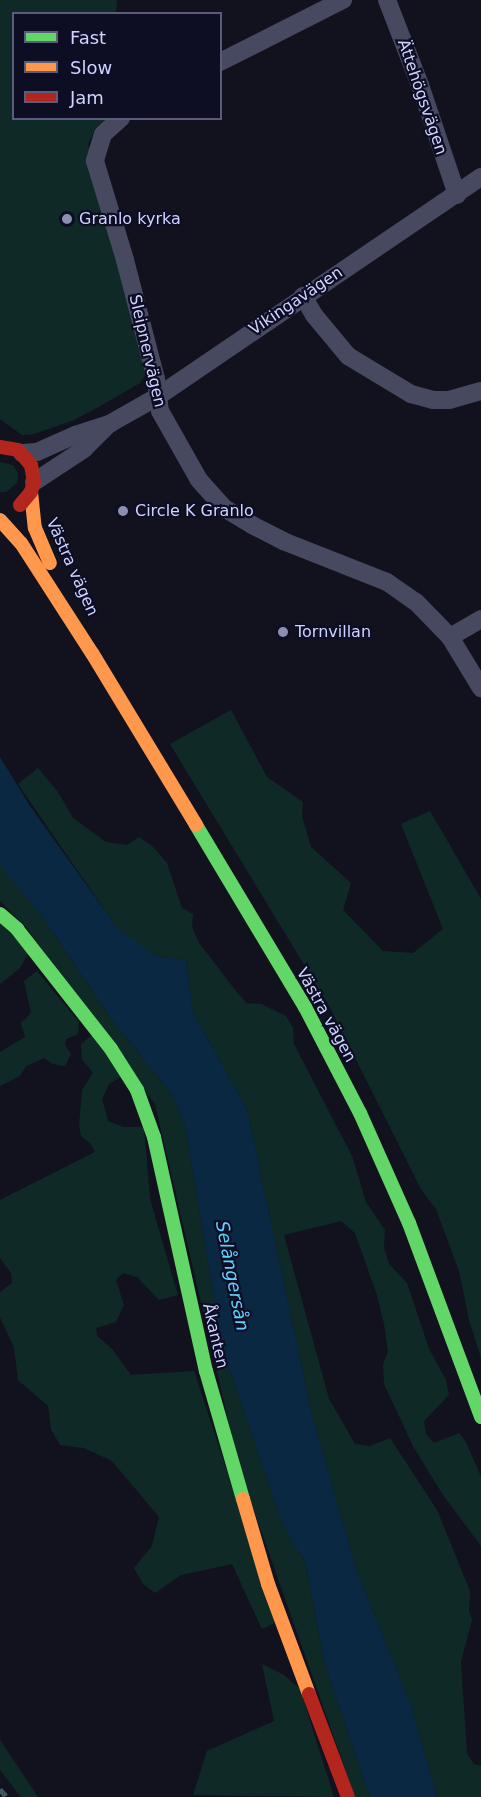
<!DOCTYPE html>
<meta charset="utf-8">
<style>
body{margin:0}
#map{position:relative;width:481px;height:1797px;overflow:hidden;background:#12121f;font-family:"DejaVu Sans",sans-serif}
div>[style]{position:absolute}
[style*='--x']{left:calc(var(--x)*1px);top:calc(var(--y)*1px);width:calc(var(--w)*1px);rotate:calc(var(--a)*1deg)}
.green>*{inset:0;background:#0f2a26}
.water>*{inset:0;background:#0a2842}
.street>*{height:18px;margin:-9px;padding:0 9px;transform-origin:9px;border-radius:9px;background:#464960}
.fast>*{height:14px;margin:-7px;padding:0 7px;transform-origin:7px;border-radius:7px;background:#63d668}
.slow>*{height:14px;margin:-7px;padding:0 7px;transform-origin:7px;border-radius:7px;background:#ff974d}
.jam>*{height:14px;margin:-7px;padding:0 7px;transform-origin:7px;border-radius:7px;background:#b3261e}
.rail>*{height:4.5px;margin-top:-2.25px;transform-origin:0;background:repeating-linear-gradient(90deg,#3d5864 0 9px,transparent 0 17px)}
.dots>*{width:16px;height:16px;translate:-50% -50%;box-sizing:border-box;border:3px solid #0d0d24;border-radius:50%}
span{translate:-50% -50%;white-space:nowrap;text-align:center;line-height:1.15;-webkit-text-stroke:4.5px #0d0d24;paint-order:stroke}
.street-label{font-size:16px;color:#cfd3ff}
.poi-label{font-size:16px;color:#cfd3ff}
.left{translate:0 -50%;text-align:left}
.water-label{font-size:18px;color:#5dd2ff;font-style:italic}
.legend{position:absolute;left:12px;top:12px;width:210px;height:108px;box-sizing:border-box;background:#0d0d24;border:2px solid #5b5c7c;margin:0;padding:8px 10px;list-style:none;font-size:18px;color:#cfd3ff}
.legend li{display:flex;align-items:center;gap:12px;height:30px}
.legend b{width:30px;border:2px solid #5b5c7c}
</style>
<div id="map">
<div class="green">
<div style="clip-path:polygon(0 0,117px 0,116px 13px,14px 14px,14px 118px,108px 119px,96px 127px,88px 144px,149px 369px,140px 383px,102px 405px,74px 420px,34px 434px,22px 435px,0 419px)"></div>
<div style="clip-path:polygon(0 462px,13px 465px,18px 473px,17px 483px,6px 492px,0 492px)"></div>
<div style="clip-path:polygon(231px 710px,267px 777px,303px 802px,302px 816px,311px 847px,351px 883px,343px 910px,383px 951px,413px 953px,443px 929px,401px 824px,430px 811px,481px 899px,481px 1358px,469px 1320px,459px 1271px,436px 1209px,422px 1191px,328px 1004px,170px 744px)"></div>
<div style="clip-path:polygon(38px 768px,58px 792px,73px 818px,106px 842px,127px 845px,139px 837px,153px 847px,167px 863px,182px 908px,193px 914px,192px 927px,199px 943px,236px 991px,246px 1003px,261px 1004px,286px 1016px,293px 1028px,294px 1044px,352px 1156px,366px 1202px,385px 1230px,384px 1248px,389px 1264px,407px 1283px,429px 1349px,446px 1380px,449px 1395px,424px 1421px,426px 1434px,434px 1443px,459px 1433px,466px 1442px,481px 1477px,481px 1546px,443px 1495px,413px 1446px,384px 1384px,383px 1364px,388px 1352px,384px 1324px,377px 1295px,355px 1233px,341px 1221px,284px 1235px,329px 1399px,355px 1444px,370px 1446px,390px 1438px,437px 1510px,470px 1591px,469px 1611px,472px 1619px,461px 1662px,467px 1754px,474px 1764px,481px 1766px,481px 1797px,437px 1797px,412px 1708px,357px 1572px,312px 1415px,247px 1109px,193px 1013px,186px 960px,156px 956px,119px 931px,18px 784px)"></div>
<div style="clip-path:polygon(0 863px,44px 919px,111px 1018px,173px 1096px,185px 1124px,222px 1347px,283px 1526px,305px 1561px,325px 1665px,370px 1797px,355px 1797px,240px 1471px,155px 1104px,26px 927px,0 901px)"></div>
<div style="clip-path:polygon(0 923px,29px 952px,20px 968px,0 984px)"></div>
<div style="clip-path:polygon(37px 971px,79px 1022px,78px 1034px,66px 1039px,65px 1045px,71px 1054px,65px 1066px,53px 1064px,44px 1058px,26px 1066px,20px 1076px,0 1086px,0 1052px,25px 1037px,21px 1023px,31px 1013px,24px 981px)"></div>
<div style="clip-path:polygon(92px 1035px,122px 1076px,109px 1084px,102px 1099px,108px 1121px,123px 1127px,144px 1127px,150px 1199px,178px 1295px,159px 1300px,137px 1277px,123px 1273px,116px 1280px,124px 1305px,116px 1322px,96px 1328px,97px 1336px,112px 1349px,131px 1375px,194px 1371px,277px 1622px,262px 1629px,232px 1564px,181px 1575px,155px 1593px,143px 1584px,134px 1568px,152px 1546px,159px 1517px,112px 1461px,84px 1448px,60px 1445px,51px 1429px,48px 1406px,18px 1380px,14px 1347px,0 1317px,0 1292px,12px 1283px,11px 1273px,0 1258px,0 1200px,95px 1152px,90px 1143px,81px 1136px,79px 1125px,82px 1090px,93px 1073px,82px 1059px,81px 1044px)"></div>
<div style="clip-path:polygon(262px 1664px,284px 1675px,300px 1689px,334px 1797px,193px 1795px,207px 1751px,274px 1721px)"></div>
<div style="clip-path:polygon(0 1740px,38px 1797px,21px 1797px,0 1770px)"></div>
</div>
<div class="water">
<div style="clip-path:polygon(0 757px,30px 806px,118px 929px,156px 956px,186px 960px,193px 1013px,247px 1109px,312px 1415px,357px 1572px,412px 1708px,437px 1797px,370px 1797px,325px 1665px,305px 1561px,283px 1526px,222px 1347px,185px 1124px,173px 1096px,111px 1018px,44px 919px,3px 869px,0 863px)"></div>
</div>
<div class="street">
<div style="--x:387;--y:0;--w:91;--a:68.8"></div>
<div style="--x:420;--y:85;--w:116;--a:71.4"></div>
<div style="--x:220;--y:62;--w:138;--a:-26.8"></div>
<div style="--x:121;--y:118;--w:24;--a:138"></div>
<div style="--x:103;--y:134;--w:28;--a:107"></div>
<div style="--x:95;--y:161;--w:103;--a:73.1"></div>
<div style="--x:125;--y:260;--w:123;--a:75.4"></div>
<div style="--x:156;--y:379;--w:32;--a:83"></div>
<div style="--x:160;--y:411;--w:79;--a:60.5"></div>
<div style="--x:199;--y:480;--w:38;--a:48"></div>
<div style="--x:224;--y:508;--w:33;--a:31"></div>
<div style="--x:252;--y:525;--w:35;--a:27"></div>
<div style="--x:283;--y:541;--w:112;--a:21.5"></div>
<div style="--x:387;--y:582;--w:35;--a:35"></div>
<div style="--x:416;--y:602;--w:49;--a:45.8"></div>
<div style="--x:450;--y:637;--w:60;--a:58.7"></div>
<div style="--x:303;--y:296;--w:22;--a:60"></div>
<div style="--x:314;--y:315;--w:53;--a:50.3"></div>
<div style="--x:348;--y:356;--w:74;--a:31.1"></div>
<div style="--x:411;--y:394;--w:23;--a:15"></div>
<div style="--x:433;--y:400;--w:16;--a:0"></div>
<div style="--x:449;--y:400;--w:33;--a:-16"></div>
<div style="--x:22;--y:453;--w:15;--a:-4"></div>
<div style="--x:37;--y:452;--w:42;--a:-24.1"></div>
<div style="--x:75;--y:435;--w:38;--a:-18"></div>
<div style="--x:111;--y:423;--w:53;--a:-29.5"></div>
<div style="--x:157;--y:397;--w:392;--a:-34.2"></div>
<div style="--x:34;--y:482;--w:60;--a:-33.4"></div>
<div style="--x:84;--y:449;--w:33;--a:-45"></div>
<div style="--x:450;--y:637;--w:36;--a:-30"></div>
</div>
<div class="fast">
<div style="--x:196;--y:825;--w:212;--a:59.1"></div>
<div style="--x:305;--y:1007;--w:119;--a:62.6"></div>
<div style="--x:360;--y:1113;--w:120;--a:66"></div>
<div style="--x:409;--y:1223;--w:207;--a:69.6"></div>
<div style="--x:0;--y:914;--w:23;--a:41"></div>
<div style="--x:17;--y:929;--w:152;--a:51.9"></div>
<div style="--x:111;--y:1049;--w:49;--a:57.6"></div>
<div style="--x:137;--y:1090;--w:50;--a:70.1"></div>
<div style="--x:154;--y:1137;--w:240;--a:77.5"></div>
<div style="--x:206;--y:1371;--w:133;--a:73.9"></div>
</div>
<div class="slow">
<div style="--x:31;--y:492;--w:36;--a:84"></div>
<div style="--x:35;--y:528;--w:38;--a:67"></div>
<div style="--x:0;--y:520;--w:31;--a:48"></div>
<div style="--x:21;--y:543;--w:131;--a:57.2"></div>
<div style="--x:92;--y:653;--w:201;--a:58.8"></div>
<div style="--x:243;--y:1499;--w:89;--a:73.6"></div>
<div style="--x:268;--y:1584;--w:117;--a:69.6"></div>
</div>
<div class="jam">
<div style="--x:0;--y:447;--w:18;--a:9"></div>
<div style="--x:18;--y:450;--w:20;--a:49"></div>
<div style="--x:31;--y:465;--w:17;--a:80"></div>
<div style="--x:34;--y:482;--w:10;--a:107"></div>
<div style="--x:31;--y:492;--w:17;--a:130"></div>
<div style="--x:309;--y:1694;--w:110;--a:69.3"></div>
</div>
<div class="rail">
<div style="--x:0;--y:1789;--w:11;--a:49"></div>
</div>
<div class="dots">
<div style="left:67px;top:219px;background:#8d8fb1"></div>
<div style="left:123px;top:511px;background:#8d8fb1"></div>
<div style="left:283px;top:632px;background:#8d8fb1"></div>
</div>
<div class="street-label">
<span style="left:422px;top:97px;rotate:71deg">Ättehögsvägen</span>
<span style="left:296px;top:301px;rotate:-34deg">Vikingavägen</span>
<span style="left:147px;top:351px;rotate:77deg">Sleipnervägen</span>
<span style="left:72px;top:567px;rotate:66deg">Västra vägen</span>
<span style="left:326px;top:1015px;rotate:61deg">Västra vägen</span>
<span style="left:215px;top:1336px;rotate:77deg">Åkanten</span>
</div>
<div class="poi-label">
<span class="left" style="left:79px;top:219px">Granlo kyrka</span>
<span class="left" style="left:135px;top:511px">Circle K Granlo</span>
<span class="left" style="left:295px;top:632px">Tornvillan</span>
</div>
<div class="water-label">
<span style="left:232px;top:1276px;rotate:79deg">Selångersån</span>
</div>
<ul class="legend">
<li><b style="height:8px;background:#63d668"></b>Fast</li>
<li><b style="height:8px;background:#ff974d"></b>Slow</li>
<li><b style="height:8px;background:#b3261e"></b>Jam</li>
</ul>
</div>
